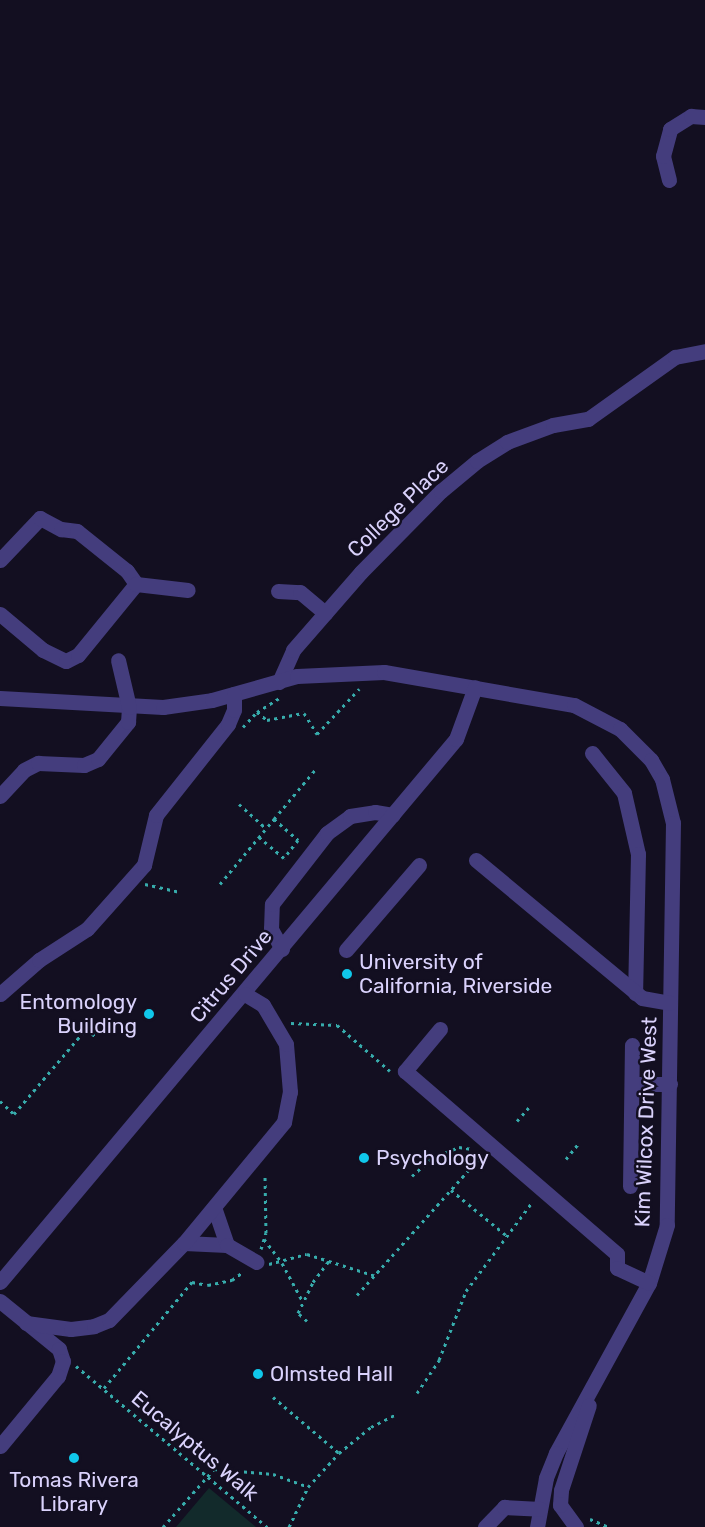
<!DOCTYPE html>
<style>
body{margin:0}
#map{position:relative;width:705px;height:1527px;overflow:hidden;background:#130f21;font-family:Rubik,sans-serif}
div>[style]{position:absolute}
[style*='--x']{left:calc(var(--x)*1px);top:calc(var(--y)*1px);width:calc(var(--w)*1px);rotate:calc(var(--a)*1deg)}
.green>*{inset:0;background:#122a2b}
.path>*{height:3px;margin-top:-1.5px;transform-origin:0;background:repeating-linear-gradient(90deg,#37acac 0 3px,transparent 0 7.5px)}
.minor>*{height:15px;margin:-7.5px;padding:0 7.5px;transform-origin:7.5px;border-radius:7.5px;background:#443d7d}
.dots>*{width:16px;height:16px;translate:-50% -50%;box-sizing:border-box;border:3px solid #130f21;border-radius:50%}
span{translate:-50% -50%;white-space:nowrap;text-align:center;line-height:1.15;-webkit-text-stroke:5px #130f21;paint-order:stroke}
.street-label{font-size:21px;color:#dad2fc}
.poi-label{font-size:21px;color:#dad2fc}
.left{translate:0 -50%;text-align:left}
.right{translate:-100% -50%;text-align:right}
</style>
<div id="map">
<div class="green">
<div style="clip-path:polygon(209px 1488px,256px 1527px,176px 1527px)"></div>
</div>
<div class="path">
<div style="--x:257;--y:712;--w:26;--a:-32"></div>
<div style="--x:243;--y:727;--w:21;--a:-47"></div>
<div style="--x:257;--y:712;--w:13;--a:39"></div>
<div style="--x:267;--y:720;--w:38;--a:-11"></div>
<div style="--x:304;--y:713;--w:25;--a:58"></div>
<div style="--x:317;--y:734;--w:62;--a:-47"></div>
<div style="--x:239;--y:804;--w:36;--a:42"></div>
<div style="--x:274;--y:819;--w:64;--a:-50.1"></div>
<div style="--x:145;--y:884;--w:37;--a:13"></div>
<div style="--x:220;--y:884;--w:85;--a:-50.3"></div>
<div style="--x:274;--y:819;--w:32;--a:41"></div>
<div style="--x:298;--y:840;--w:23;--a:128"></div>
<div style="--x:284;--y:858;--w:33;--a:-140"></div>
<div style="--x:291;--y:1023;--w:46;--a:2.5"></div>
<div style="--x:337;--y:1025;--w:70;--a:41"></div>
<div style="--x:0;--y:1101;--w:19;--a:43"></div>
<div style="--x:14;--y:1114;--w:111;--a:-49.7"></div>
<div style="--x:86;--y:1029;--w:11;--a:38"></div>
<div style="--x:517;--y:1121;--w:21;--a:-49"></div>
<div style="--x:566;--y:1159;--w:19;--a:-51"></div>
<div style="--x:412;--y:1176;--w:27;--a:-42"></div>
<div style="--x:432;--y:1158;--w:29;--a:-22"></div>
<div style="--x:459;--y:1147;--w:13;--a:9"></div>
<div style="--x:451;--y:1190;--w:72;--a:39.4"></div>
<div style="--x:264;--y:1239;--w:30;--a:53"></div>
<div style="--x:282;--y:1263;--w:44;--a:61.7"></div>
<div style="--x:261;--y:1249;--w:17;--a:-73"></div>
<div style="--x:266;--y:1233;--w:59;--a:-91"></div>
<div style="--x:269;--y:1264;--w:39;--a:-15"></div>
<div style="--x:307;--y:1254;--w:72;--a:17.7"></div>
<div style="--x:357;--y:1295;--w:188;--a:-48.2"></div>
<div style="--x:307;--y:1321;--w:12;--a:-138"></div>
<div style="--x:298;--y:1313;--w:34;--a:-64"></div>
<div style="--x:313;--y:1282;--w:26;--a:-53"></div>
<div style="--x:76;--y:1366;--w:250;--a:40.1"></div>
<div style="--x:104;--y:1388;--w:138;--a:-50.3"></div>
<div style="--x:192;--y:1282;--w:16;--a:11"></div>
<div style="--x:208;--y:1285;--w:25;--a:-12"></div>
<div style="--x:232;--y:1280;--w:14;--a:-36"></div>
<div style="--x:417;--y:1393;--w:40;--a:-56"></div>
<div style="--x:439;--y:1360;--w:74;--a:-68.6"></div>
<div style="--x:466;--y:1291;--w:112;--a:-53.3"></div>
<div style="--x:273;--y:1397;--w:87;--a:40.3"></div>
<div style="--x:590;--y:1519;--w:21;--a:23"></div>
<div style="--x:163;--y:1527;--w:77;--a:-48.7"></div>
<div style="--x:214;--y:1469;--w:59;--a:4.8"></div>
<div style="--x:273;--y:1474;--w:37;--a:20"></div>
<div style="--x:308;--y:1487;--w:46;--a:-47.6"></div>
<div style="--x:339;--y:1453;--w:41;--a:-39.1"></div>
<div style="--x:371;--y:1427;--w:27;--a:-27"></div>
<div style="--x:289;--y:1527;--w:44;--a:-64.6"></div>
</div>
<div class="minor">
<div style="--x:669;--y:180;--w:25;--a:-104"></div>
<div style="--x:663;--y:156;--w:28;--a:-75"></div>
<div style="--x:670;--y:129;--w:25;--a:-32"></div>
<div style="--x:691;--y:116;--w:14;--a:4"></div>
<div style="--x:0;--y:560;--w:58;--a:-46.4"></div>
<div style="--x:40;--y:518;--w:24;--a:28"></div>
<div style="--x:61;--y:529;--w:16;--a:7"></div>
<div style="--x:77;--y:531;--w:64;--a:38.7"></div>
<div style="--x:127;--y:571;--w:16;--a:55"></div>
<div style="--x:278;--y:591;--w:22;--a:3"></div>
<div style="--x:300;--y:592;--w:33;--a:40"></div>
<div style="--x:0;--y:614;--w:56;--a:39.9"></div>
<div style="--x:43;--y:650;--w:25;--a:26"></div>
<div style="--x:66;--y:661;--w:13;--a:-27"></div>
<div style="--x:78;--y:655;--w:92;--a:-50.8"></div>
<div style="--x:136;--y:584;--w:52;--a:6.6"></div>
<div style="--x:279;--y:682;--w:35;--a:-66"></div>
<div style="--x:293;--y:650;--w:103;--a:-48.9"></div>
<div style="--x:361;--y:572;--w:114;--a:-45.4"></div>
<div style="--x:441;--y:491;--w:47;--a:-39.8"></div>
<div style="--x:477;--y:461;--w:36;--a:-32"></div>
<div style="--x:507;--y:442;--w:49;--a:-20.3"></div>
<div style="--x:553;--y:425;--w:36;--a:-10"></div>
<div style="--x:588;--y:419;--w:107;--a:-35.5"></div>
<div style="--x:675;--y:357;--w:31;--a:-11"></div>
<div style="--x:0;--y:698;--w:163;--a:3.2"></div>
<div style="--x:163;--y:707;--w:49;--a:-8.1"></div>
<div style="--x:212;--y:700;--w:88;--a:-15.8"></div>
<div style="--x:297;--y:676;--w:87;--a:-2.6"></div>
<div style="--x:384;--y:672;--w:193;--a:9.9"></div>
<div style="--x:574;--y:705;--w:52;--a:27.6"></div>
<div style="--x:620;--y:729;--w:44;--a:45"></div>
<div style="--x:651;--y:760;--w:22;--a:60"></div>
<div style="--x:662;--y:779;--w:45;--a:76"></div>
<div style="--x:673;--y:823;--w:402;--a:90.9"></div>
<div style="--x:667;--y:1225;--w:61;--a:107.2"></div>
<div style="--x:649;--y:1283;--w:194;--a:118.7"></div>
<div style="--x:556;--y:1453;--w:27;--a:112"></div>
<div style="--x:546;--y:1478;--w:50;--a:100.4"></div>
<div style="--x:592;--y:753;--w:51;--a:51.3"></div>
<div style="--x:624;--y:793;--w:63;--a:77.1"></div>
<div style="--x:638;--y:854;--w:139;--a:91.2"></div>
<div style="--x:0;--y:796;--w:35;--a:-47"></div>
<div style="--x:24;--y:770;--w:16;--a:-27"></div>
<div style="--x:38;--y:763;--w:46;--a:2.5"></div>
<div style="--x:84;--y:765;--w:15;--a:-23"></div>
<div style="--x:98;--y:759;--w:48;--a:-51"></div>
<div style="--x:128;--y:722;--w:15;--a:-86"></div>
<div style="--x:129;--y:707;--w:48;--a:-103.2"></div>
<div style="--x:476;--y:860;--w:216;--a:39.7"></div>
<div style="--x:642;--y:998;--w:28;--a:10"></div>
<div style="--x:282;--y:949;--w:23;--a:-119"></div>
<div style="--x:271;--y:929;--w:25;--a:-88"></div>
<div style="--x:272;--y:904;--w:90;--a:-52.2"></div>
<div style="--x:327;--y:833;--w:29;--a:-36"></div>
<div style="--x:350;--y:816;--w:25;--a:-9"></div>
<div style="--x:375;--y:812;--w:18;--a:9"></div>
<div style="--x:346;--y:950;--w:112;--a:-49.3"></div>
<div style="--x:0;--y:994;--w:52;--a:-41.1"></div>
<div style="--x:39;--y:960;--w:57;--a:-32.9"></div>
<div style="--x:87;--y:929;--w:86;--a:-48.3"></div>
<div style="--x:144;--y:865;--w:51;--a:-76.5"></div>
<div style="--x:156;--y:815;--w:116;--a:-51.6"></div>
<div style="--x:228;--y:724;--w:15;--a:-67"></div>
<div style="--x:234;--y:710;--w:16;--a:-90"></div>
<div style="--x:440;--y:1029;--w:55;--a:129.8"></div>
<div style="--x:405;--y:1071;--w:280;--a:40.8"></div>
<div style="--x:617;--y:1254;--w:14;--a:90"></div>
<div style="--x:617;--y:1268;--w:35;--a:25"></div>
<div style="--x:634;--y:1084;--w:36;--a:0"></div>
<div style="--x:630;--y:1186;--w:141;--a:-89.2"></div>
<div style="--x:184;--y:1243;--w:43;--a:2.7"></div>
<div style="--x:227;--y:1245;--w:40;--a:-108.9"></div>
<div style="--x:227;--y:1245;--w:34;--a:30"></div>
<div style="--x:0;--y:1282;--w:709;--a:-49.98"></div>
<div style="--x:456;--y:739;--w:55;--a:-69.9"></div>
<div style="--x:0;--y:1301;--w:76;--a:39.1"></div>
<div style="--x:59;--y:1349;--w:13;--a:72"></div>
<div style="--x:63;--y:1361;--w:16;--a:108"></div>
<div style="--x:58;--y:1376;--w:91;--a:129.6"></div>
<div style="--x:26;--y:1323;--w:45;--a:7.6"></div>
<div style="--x:71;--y:1329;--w:23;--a:-7"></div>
<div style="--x:94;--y:1326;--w:16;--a:-22"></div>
<div style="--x:109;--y:1320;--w:107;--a:-45.8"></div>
<div style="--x:184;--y:1243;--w:157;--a:-50.4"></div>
<div style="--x:284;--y:1122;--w:31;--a:-79"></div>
<div style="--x:290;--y:1092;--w:48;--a:-94.8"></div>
<div style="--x:286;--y:1044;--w:45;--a:-120.5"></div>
<div style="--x:263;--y:1005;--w:21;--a:-149"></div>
<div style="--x:485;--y:1527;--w:28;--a:-46"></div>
<div style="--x:504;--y:1507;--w:36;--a:3"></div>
<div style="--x:576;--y:1527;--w:27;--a:-126"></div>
<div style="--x:560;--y:1505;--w:15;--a:-86"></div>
<div style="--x:561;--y:1490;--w:89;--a:-71.8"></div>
</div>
<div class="dots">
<div style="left:347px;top:974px;background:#10c7ea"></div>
<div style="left:149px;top:1014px;background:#10c7ea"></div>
<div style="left:364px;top:1158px;background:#10c7ea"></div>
<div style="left:258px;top:1374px;background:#10c7ea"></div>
<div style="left:74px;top:1458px;background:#10c7ea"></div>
</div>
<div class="street-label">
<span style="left:398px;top:508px;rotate:-44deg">College Place</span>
<span style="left:231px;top:976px;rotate:-50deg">Citrus Drive</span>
<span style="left:646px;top:1122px;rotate:-88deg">Kim Wilcox Drive West</span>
<span style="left:195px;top:1446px;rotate:40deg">Eucalyptus Walk</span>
</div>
<div class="poi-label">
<span class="left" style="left:359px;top:974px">University of<br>California, Riverside</span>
<span class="right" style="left:137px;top:1014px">Entomology<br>Building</span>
<span class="left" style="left:376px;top:1158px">Psychology</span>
<span class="left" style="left:270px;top:1374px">Olmsted Hall</span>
<span style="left:74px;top:1492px">Tomas Rivera<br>Library</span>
</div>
</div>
